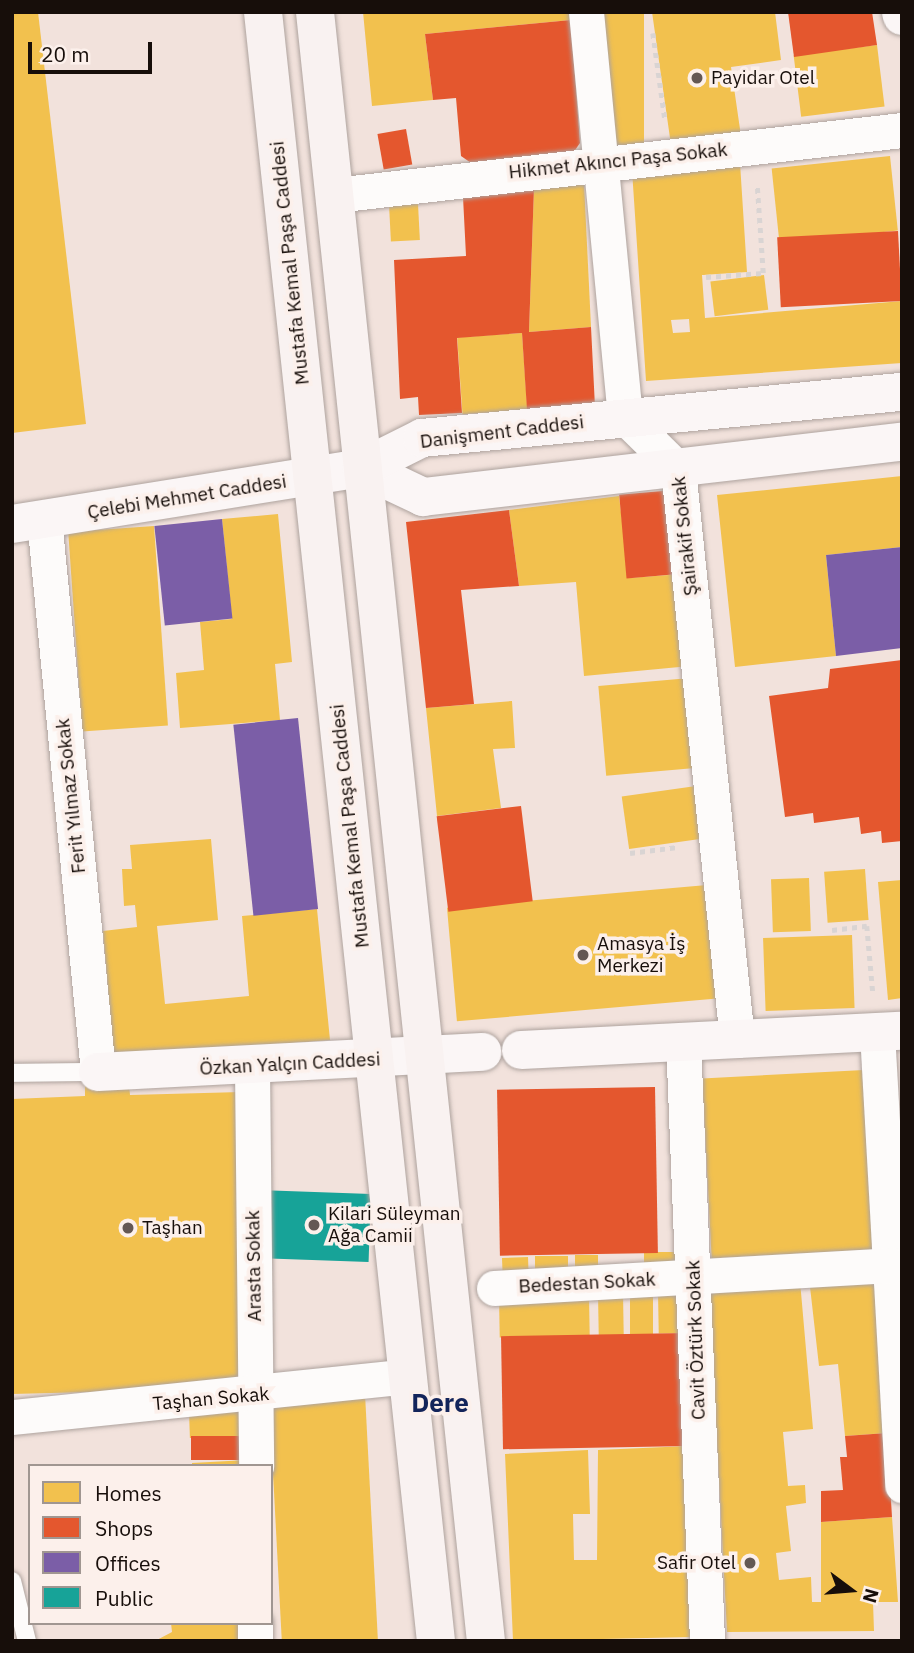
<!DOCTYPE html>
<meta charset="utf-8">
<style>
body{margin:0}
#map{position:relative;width:914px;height:1653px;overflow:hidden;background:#f2e2dc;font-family:"IBM Plex Sans",sans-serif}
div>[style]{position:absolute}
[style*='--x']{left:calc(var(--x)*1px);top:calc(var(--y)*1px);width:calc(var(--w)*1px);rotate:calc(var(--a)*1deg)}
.homes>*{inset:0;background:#f2c14e;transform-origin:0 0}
.shops>*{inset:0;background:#e4572e;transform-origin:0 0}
.offices>*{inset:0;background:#7b5ea7;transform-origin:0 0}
.public>*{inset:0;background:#17a398;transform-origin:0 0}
.path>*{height:4.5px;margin-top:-2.25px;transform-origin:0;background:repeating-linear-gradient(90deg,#d9d4d3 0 5px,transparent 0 10px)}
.roads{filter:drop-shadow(0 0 2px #aea39e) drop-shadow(0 0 2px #aea39e)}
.lane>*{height:18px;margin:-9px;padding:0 9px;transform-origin:9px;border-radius:9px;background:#fdfbfa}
.street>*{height:35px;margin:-17.5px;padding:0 17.5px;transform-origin:17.5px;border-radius:17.5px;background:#fdfbfa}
.secondary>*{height:38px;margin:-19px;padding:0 19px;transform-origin:19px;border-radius:19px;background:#fbf6f6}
.primary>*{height:38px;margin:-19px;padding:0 19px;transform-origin:19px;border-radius:19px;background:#f9f2f1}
.dots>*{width:19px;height:19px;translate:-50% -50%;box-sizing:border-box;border:4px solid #fcf0eb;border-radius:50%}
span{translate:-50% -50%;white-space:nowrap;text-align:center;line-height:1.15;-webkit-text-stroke:7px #fcf0eb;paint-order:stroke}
.poi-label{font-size:19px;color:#170e0a}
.left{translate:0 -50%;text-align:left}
.right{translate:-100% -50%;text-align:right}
.street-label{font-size:19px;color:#170e0a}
.district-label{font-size:26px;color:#13245a;font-weight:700}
.frame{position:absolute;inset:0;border:14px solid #170e0a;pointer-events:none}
.legend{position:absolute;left:28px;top:1464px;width:245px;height:161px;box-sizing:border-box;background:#fcf0eb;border:2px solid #a09691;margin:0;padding:9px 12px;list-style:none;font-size:21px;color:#170e0a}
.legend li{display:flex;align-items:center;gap:14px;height:35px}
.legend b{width:35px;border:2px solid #a09691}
.north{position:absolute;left:816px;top:1555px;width:70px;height:70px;-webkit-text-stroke:5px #fcf0eb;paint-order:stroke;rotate:106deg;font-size:19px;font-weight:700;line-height:28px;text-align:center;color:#170e0a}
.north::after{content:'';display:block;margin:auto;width:24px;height:32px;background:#170e0a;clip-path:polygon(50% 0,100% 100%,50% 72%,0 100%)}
.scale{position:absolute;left:28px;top:42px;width:124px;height:32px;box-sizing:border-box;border:4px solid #170e0a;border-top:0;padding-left:9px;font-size:21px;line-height:24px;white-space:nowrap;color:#170e0a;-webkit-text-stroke:5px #fcf0eb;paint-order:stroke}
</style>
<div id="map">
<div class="homes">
<div style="clip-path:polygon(12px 12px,38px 12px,86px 424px,12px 433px)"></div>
<div style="clip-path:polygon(363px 12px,571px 12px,571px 20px,425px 34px,433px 100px,372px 106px)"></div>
<div style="left:593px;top:12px;width:51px;height:140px"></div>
<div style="clip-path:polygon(652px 12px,775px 12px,781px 60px,731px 67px,741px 136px,671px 145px)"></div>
<div style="left:877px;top:45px;width:62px;height:84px;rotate:83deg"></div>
<div style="left:890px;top:156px;width:75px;height:119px;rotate:84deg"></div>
<div style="clip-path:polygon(evenodd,740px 163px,747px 272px,702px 275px,705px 318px,902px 301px,902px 363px,646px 381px,632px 170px,740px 163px,689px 319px,690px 332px,673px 333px,671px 320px,689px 319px)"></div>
<div style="clip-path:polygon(584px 183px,591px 327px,529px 332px,534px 188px)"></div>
<div style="left:418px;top:204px;width:36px;height:29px;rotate:87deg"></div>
<div style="left:764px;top:275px;width:35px;height:54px;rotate:83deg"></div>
<div style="left:522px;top:333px;width:77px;height:65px;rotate:86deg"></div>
<div style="clip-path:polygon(902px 476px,902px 547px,826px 555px,836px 656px,735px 667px,717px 495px)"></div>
<div style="clip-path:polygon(619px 496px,629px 578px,682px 574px,690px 666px,584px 676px,576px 582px,519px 586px,509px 510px)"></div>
<div style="clip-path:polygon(278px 514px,292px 662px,275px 664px,280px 720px,180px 728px,176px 673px,204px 670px,200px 622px,232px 619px,222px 519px)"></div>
<div style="left:154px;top:526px;width:200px;height:86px;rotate:86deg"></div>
<div style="left:690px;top:678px;width:90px;height:92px;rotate:85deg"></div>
<div style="clip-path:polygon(512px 701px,515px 748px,493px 749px,501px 808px,437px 816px,426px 708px)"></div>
<div style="left:696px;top:786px;width:53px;height:75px;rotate:82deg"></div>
<div style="clip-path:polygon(211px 839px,218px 920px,157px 926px,165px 1004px,249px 996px,242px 916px,317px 909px,330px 1040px,114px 1058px,103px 931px,137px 927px,135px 905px,124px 906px,122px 869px,132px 869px,130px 845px)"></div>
<div style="left:865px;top:869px;width:51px;height:41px;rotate:86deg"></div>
<div style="left:809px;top:878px;width:53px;height:38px;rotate:88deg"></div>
<div style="clip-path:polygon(902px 880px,902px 998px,888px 1000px,878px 882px)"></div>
<div style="left:707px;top:885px;width:114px;height:261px;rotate:85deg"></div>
<div style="left:852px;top:935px;width:73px;height:89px;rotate:88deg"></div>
<div style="left:864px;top:1070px;width:180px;height:162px;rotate:87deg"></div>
<div style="clip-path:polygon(128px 1074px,130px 1095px,241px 1092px,248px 1388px,12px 1394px,12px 1099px,85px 1096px,85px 1077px)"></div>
<div style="left:685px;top:1252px;width:21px;height:41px;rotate:90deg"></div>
<div style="left:598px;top:1255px;width:19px;height:23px;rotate:90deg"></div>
<div style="left:568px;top:1256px;width:22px;height:33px;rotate:90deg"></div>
<div style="left:528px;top:1257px;width:24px;height:26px;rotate:88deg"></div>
<div style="clip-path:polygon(877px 1272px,887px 1433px,845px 1436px,838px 1364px,819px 1366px,809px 1278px)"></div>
<div style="clip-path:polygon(800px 1281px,813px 1429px,783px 1432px,788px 1486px,805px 1485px,806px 1503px,786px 1506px,791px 1551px,776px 1553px,779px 1580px,811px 1577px,812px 1602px,821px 1602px,821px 1522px,892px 1517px,898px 1602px,873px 1602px,874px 1631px,727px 1632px,709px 1288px)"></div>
<div style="left:686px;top:1291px;width:42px;height:28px;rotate:89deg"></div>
<div style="left:653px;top:1292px;width:42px;height:23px;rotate:90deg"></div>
<div style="left:623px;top:1293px;width:42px;height:25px;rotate:89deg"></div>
<div style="left:589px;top:1295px;width:41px;height:90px;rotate:89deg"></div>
<div style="left:365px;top:1394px;width:247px;height:96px;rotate:87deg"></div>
<div style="left:246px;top:1411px;width:25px;height:57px;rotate:88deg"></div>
<div style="clip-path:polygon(688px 1446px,691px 1637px,513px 1641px,505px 1454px,588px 1450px,590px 1514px,573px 1514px,574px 1560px,597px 1560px,598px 1450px)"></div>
<div style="clip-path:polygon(247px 1460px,247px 1466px,192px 1466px,192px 1463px)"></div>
<div style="clip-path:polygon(171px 1623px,246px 1623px,247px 1641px,155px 1641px,172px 1632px)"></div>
</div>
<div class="shops">
<div style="clip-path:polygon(788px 12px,872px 12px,877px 45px,794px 57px)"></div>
<div style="clip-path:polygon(571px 20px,580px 143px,571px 156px,474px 165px,461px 156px,456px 98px,433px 100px,425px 34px)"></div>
<div style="left:406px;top:129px;width:36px;height:29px;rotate:80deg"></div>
<div style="clip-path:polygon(534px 188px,529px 332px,591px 327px,595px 407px,527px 410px,522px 333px,457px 338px,462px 413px,419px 415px,418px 397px,400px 399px,394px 260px,466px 256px,463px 197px)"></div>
<div style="left:898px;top:231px;width:70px;height:121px;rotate:87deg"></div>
<div style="left:674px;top:490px;width:84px;height:55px;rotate:85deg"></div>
<div style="clip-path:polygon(509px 510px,519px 586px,461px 590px,474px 704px,426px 708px,406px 522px)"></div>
<div style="clip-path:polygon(902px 660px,902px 841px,882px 843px,881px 831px,861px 834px,859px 817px,814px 823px,813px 813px,785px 817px,769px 696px,828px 688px,830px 669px)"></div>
<div style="left:521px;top:806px;width:96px;height:85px;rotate:83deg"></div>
<div style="left:655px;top:1087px;width:166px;height:158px;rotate:89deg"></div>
<div style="left:687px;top:1333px;width:113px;height:186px;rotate:89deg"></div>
<div style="clip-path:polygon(887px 1433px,892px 1517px,821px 1522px,821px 1491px,843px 1490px,840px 1457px,847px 1457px,845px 1436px)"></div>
<div style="left:247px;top:1436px;width:24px;height:56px;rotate:90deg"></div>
</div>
<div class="offices">
<div style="left:222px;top:519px;width:100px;height:68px;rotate:84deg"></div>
<div style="clip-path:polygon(902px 547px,902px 648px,836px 656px,826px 555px)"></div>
<div style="left:298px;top:718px;width:192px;height:65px;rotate:84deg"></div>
</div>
<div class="public">
<div style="left:258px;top:1190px;width:113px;height:68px;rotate:2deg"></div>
</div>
<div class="path">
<div style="--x:653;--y:33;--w:87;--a:82.1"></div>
<div style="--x:706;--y:277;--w:57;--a:-4"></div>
<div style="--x:763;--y:273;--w:89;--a:-93.9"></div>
<div style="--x:630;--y:853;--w:48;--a:-7.1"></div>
<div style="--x:832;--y:930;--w:35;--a:-7"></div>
<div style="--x:867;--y:926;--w:67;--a:84.9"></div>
</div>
<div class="roads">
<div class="lane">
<div style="--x:12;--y:1073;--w:86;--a:-0.7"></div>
<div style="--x:12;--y:1581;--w:62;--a:76"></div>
</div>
<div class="street">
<div style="--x:586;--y:12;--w:407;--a:84.5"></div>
<div style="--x:625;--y:417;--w:74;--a:44.5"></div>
<div style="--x:678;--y:469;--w:574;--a:84.1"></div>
<div style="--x:335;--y:195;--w:571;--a:-6.54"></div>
<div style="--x:44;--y:519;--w:556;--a:84.42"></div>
<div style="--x:877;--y:1032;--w:454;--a:86.8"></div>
<div style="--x:683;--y:1040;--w:601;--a:87.71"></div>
<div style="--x:252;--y:1067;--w:399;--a:89.4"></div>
<div style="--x:494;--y:1288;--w:397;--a:-3.3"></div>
<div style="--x:12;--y:1417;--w:398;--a:-5.9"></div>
<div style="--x:255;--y:1641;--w:18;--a:-90"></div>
</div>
<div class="secondary">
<div style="--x:901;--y:12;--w:4;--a:76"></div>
<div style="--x:362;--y:468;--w:68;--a:25.4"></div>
<div style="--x:423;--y:497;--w:482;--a:-6.6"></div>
<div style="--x:12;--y:524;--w:354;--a:-9.1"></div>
<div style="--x:362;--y:468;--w:67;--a:-26.6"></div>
<div style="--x:422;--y:438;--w:482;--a:-5.5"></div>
<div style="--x:521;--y:1050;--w:381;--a:-2.9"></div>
<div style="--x:98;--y:1072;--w:385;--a:-3"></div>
</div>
<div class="primary">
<div style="--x:263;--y:12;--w:1638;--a:83.94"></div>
<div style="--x:315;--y:12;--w:1638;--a:84.01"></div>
</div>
</div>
<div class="dots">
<div style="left:697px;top:78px;background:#645854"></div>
<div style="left:583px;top:955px;background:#645854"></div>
<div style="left:314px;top:1225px;background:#645854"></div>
<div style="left:128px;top:1228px;background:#645854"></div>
<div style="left:750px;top:1563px;background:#645854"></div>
</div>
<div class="poi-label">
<span class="left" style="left:711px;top:78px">Payidar Otel</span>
<span class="left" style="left:597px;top:955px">Amasya İş<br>Merkezi</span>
<span class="left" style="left:328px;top:1225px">Kilari Süleyman<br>Ağa Camii</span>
<span class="left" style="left:142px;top:1228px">Taşhan</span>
<span class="right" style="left:736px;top:1563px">Safir Otel</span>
</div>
<div class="street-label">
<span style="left:618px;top:161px;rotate:-6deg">Hikmet Akıncı Paşa Sokak</span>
<span style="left:290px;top:263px;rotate:-96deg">Mustafa Kemal Paşa Caddesi</span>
<span style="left:502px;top:432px;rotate:-7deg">Danişment Caddesi</span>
<span style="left:187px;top:497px;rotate:-9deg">Çelebi Mehmet Caddesi</span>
<span style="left:685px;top:536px;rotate:-96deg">Şairakif Sokak</span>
<span style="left:71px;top:796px;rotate:-96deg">Ferit Yılmaz Sokak</span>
<span style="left:350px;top:826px;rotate:-96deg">Mustafa Kemal Paşa Caddesi</span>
<span style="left:290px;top:1064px;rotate:-3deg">Özkan Yalçın Caddesi</span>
<span style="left:254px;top:1266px;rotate:-91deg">Arasta Sokak</span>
<span style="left:587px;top:1283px;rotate:-3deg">Bedestan Sokak</span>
<span style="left:696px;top:1340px;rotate:-92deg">Cavit Öztürk Sokak</span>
<span style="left:211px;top:1399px;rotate:-5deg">Taşhan Sokak</span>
</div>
<div class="district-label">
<span style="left:440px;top:1403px">Dere</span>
</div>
<div class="frame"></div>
<ul class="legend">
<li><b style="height:19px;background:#f2c14e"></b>Homes</li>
<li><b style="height:19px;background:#e4572e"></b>Shops</li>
<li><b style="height:19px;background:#7b5ea7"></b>Offices</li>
<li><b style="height:19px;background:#17a398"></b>Public</li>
</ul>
<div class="north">N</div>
<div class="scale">20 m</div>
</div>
